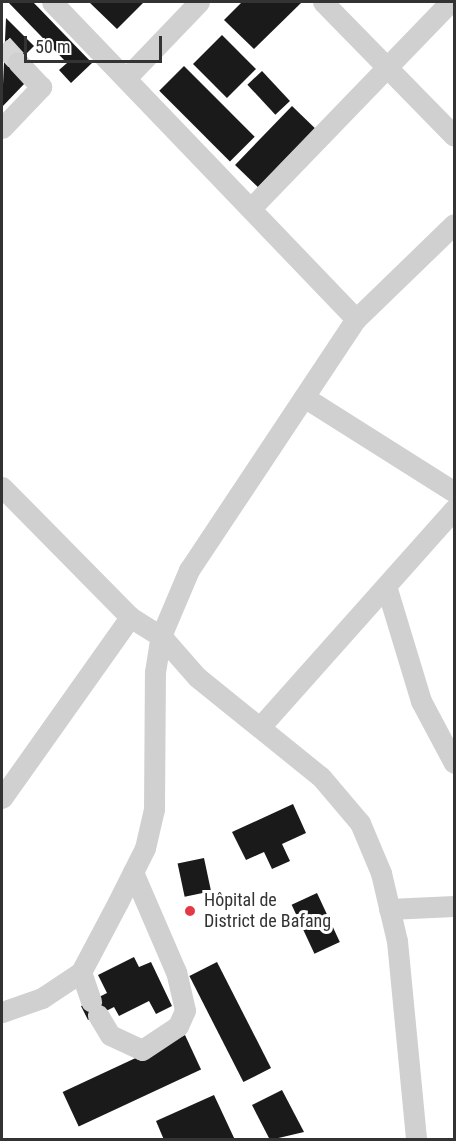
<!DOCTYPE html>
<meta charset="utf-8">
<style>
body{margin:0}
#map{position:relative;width:456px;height:1141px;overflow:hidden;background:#fff;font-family:"Roboto Condensed",sans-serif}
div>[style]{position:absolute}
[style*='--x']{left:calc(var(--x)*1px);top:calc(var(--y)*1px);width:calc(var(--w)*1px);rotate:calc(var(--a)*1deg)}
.building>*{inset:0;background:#1a1a1a;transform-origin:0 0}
.minor-tunnel>*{height:21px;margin-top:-10.5px;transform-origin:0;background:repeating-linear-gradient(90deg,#d6d6d6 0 21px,transparent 0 31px)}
.minor>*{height:21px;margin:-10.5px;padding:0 10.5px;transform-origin:10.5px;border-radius:10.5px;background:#d0d0d0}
.dots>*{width:16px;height:16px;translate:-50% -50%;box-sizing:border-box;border:3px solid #fff;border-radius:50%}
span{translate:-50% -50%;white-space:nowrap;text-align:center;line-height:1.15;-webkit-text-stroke:6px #fff;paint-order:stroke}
.poi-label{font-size:18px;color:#333}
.left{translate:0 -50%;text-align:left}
.frame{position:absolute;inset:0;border:3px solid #333;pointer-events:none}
.scale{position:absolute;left:24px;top:36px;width:138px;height:27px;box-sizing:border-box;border:3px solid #333;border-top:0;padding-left:8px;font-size:18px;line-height:21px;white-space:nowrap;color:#333;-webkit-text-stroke:4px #fff;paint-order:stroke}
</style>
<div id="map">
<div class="building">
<div style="clip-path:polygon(8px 2px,33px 2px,92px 63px,71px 83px,59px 70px,67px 63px)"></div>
<div style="clip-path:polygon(89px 2px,144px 2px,117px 29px)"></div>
<div style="clip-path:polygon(242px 2px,302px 2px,254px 49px,224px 20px)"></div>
<div style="clip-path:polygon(6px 18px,34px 46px,11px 69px,25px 83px,2px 107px)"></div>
<div style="left:222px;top:35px;width:48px;height:41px;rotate:45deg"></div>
<div style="left:184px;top:66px;width:100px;height:35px;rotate:45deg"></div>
<div style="left:262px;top:71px;width:41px;height:20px;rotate:47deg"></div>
<div style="left:292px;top:106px;width:32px;height:82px;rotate:44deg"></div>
<div style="clip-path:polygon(293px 804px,306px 833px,282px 844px,290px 861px,272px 869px,264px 852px,246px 860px,232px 832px)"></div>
<div style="left:204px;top:858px;width:34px;height:27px;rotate:78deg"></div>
<div style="left:317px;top:893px;width:54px;height:28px;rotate:65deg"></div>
<div style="clip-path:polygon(134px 957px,139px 967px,151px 962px,172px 1006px,156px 1014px,149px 1001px,119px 1016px,114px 1007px,88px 1020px,81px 1006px,107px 993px,98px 975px)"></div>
<div style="left:217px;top:962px;width:119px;height:31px;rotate:63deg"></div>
<div style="left:185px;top:1035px;width:38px;height:135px;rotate:65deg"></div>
<div style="clip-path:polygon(282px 1090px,304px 1132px,270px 1140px,252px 1105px)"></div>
<div style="clip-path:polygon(214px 1095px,235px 1140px,164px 1140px,156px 1121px)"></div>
</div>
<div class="minor-tunnel">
<div style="--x:2;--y:44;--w:24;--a:48"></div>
</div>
<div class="minor">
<div style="--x:323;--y:2;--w:187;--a:45.6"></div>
<div style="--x:127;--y:77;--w:104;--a:-46.2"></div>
<div style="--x:2;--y:128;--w:57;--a:-46.4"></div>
<div style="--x:41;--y:87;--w:34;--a:-133"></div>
<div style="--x:253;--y:206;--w:284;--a:-46"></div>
<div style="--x:356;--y:319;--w:136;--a:-44.1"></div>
<div style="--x:304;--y:397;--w:178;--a:32.3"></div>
<div style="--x:2;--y:487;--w:182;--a:45.4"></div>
<div style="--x:130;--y:617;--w:36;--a:32"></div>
<div style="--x:161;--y:636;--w:55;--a:48.7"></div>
<div style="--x:197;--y:677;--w:159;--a:38.9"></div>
<div style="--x:321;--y:777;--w:60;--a:49.7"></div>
<div style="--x:360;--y:823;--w:54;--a:67.2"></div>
<div style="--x:381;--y:873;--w:70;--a:76.8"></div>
<div style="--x:397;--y:941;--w:200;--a:84.5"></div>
<div style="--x:387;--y:589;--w:117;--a:73.1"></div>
<div style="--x:421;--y:701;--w:70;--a:62"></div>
<div style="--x:260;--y:727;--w:292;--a:-48.3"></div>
<div style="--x:2;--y:798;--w:222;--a:-54.7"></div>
<div style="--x:389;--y:909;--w:65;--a:-2.6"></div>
<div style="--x:81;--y:972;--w:31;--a:71"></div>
<div style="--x:2;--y:1012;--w:42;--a:-19.3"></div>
<div style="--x:42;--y:998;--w:47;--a:-33.7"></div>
<div style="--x:81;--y:972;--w:79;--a:-62.1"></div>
<div style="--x:118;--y:902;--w:60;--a:-63.4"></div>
<div style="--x:145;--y:848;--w:40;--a:-77"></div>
<div style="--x:154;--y:809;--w:137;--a:-89.6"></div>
<div style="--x:155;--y:672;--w:36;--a:-81"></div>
<div style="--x:161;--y:636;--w:72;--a:-67"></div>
<div style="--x:189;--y:570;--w:301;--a:-56.4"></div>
<div style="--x:356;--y:319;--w:439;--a:-133.8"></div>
<div style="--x:98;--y:1015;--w:23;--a:59"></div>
<div style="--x:110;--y:1035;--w:35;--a:25"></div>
<div style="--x:142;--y:1050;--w:43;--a:-33.7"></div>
<div style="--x:178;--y:1026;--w:17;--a:-66"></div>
<div style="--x:185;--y:1010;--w:39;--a:-103"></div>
<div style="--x:176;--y:972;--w:109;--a:-113.3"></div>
</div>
<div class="dots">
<div style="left:190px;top:911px;background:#e63946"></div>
</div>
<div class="poi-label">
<span class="left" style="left:204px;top:911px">Hôpital de<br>District de Bafang</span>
</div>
<div class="frame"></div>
<div class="scale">50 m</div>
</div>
